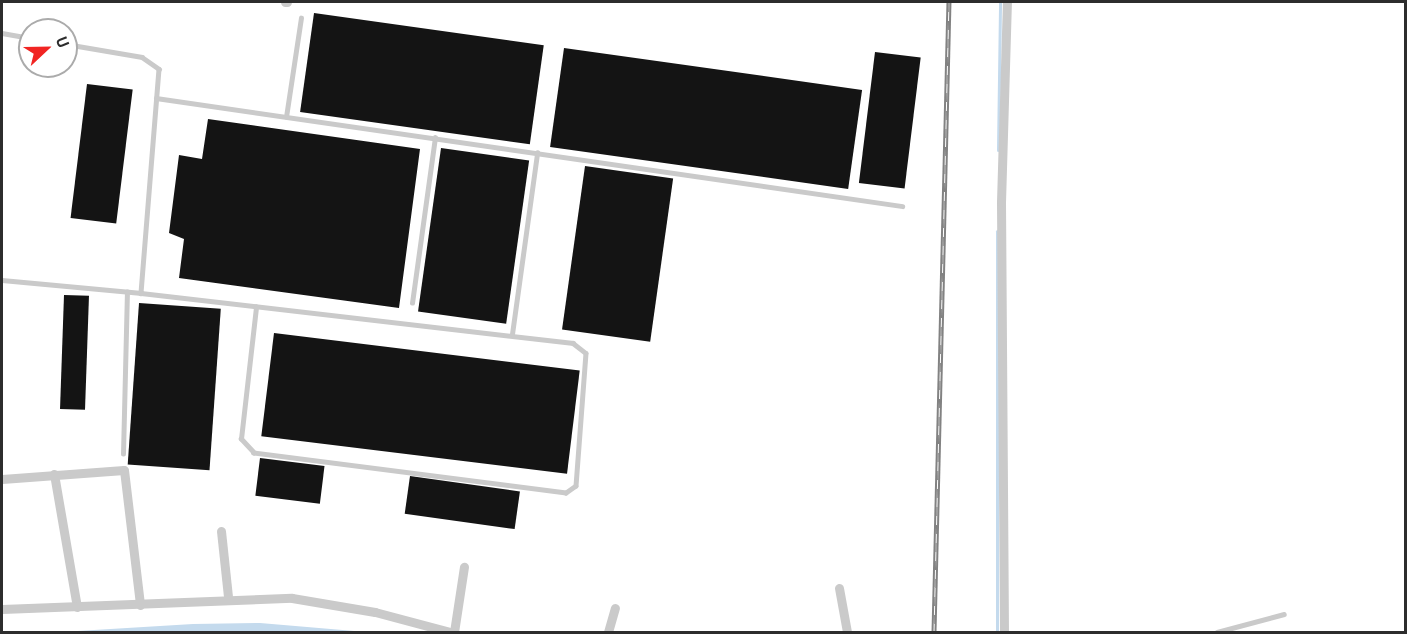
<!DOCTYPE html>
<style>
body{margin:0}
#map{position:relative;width:1407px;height:634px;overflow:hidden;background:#fff;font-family:"PT Sans",sans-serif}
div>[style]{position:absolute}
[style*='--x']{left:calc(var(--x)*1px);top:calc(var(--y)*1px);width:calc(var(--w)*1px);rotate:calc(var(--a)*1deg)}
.water>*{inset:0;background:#c4daed}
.stream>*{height:3px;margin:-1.5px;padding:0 1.5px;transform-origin:1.5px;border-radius:1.5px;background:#c4daed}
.building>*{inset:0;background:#141414;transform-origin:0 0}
.lane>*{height:4.5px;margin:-2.25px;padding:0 2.25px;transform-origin:2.25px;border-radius:2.25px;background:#cacaca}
.street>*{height:9px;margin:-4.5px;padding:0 4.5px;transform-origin:4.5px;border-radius:4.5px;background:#cacaca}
.rail>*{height:5px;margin-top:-2.5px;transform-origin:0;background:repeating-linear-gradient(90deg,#fff 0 9px,#828282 0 18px);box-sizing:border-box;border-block:2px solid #828282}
span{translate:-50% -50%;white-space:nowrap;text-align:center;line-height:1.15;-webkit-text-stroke:6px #fff;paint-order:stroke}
.frame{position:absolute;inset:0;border:3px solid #2d2d2d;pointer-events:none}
.north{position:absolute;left:18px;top:18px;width:60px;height:60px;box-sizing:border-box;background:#fff;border:2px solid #ababab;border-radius:50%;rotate:68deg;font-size:16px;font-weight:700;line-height:24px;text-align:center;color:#2d2d2d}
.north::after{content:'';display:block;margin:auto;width:21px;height:27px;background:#f12523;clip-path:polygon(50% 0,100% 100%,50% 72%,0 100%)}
</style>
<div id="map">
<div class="water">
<div style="clip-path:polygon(260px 623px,366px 632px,61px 632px,193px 624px)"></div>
</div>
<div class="stream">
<div style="--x:998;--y:150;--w:148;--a:-89.2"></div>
<div style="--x:997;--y:632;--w:401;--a:-90"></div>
</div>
<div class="building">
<div style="left:314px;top:13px;width:232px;height:100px;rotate:8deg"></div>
<div style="left:564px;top:48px;width:301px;height:100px;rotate:8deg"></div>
<div style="left:875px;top:52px;width:46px;height:132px;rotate:7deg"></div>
<div style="left:87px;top:84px;width:46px;height:135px;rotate:7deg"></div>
<div style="clip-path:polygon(208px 119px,420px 149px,399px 308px,179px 278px,184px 239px,169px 233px,179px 155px,202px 159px)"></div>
<div style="left:441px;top:148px;width:89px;height:165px;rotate:8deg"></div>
<div style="left:585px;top:166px;width:89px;height:165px;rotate:8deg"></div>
<div style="left:64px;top:295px;width:25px;height:114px;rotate:2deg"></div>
<div style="left:139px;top:303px;width:82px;height:162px;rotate:4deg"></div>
<div style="left:274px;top:333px;width:308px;height:104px;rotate:7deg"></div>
<div style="left:260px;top:458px;width:65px;height:38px;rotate:7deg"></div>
<div style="left:410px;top:476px;width:111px;height:38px;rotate:8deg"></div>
</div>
<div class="lane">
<div style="--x:2;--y:33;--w:28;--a:10"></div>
<div style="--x:66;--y:44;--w:77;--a:9.7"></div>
<div style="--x:142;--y:57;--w:21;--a:35"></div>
<div style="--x:159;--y:69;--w:225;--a:94.6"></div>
<div style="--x:156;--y:98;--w:754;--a:8.24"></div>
<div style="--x:286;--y:117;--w:100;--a:-81.4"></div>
<div style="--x:2;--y:280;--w:140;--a:5.3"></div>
<div style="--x:141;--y:293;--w:435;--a:6.6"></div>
<div style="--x:573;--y:343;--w:16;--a:38"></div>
<div style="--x:586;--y:353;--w:133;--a:94.3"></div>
<div style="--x:576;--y:486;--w:12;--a:145"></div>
<div style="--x:566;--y:493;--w:315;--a:-172.7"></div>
<div style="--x:254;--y:453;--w:19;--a:-133"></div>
<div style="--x:241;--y:439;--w:133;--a:-83.5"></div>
<div style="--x:412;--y:303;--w:167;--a:-82.1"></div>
<div style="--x:512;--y:334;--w:183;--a:-82.1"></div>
<div style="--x:123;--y:454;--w:162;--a:-88.6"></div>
<div style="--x:1217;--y:632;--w:69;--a:-15"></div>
</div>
<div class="street">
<div style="--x:285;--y:2;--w:2;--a:0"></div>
<div style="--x:54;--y:474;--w:135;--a:80.2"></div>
<div style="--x:2;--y:479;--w:122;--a:-4.2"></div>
<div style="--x:124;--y:470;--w:136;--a:83.2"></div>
<div style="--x:221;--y:531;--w:66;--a:83.9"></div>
<div style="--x:839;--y:588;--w:45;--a:79.7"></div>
<div style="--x:2;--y:609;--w:290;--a:-2.2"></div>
<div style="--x:292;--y:598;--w:84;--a:9.6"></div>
<div style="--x:375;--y:612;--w:78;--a:14.9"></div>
<div style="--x:454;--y:632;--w:66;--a:-81.3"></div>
<div style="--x:608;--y:632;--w:25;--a:-74"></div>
<div style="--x:1004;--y:632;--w:430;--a:-90.4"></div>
<div style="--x:1001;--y:202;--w:200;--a:-88.3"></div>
</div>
<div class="rail">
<div style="--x:934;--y:632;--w:630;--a:-88.64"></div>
</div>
<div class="frame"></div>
<div class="north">U</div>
</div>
